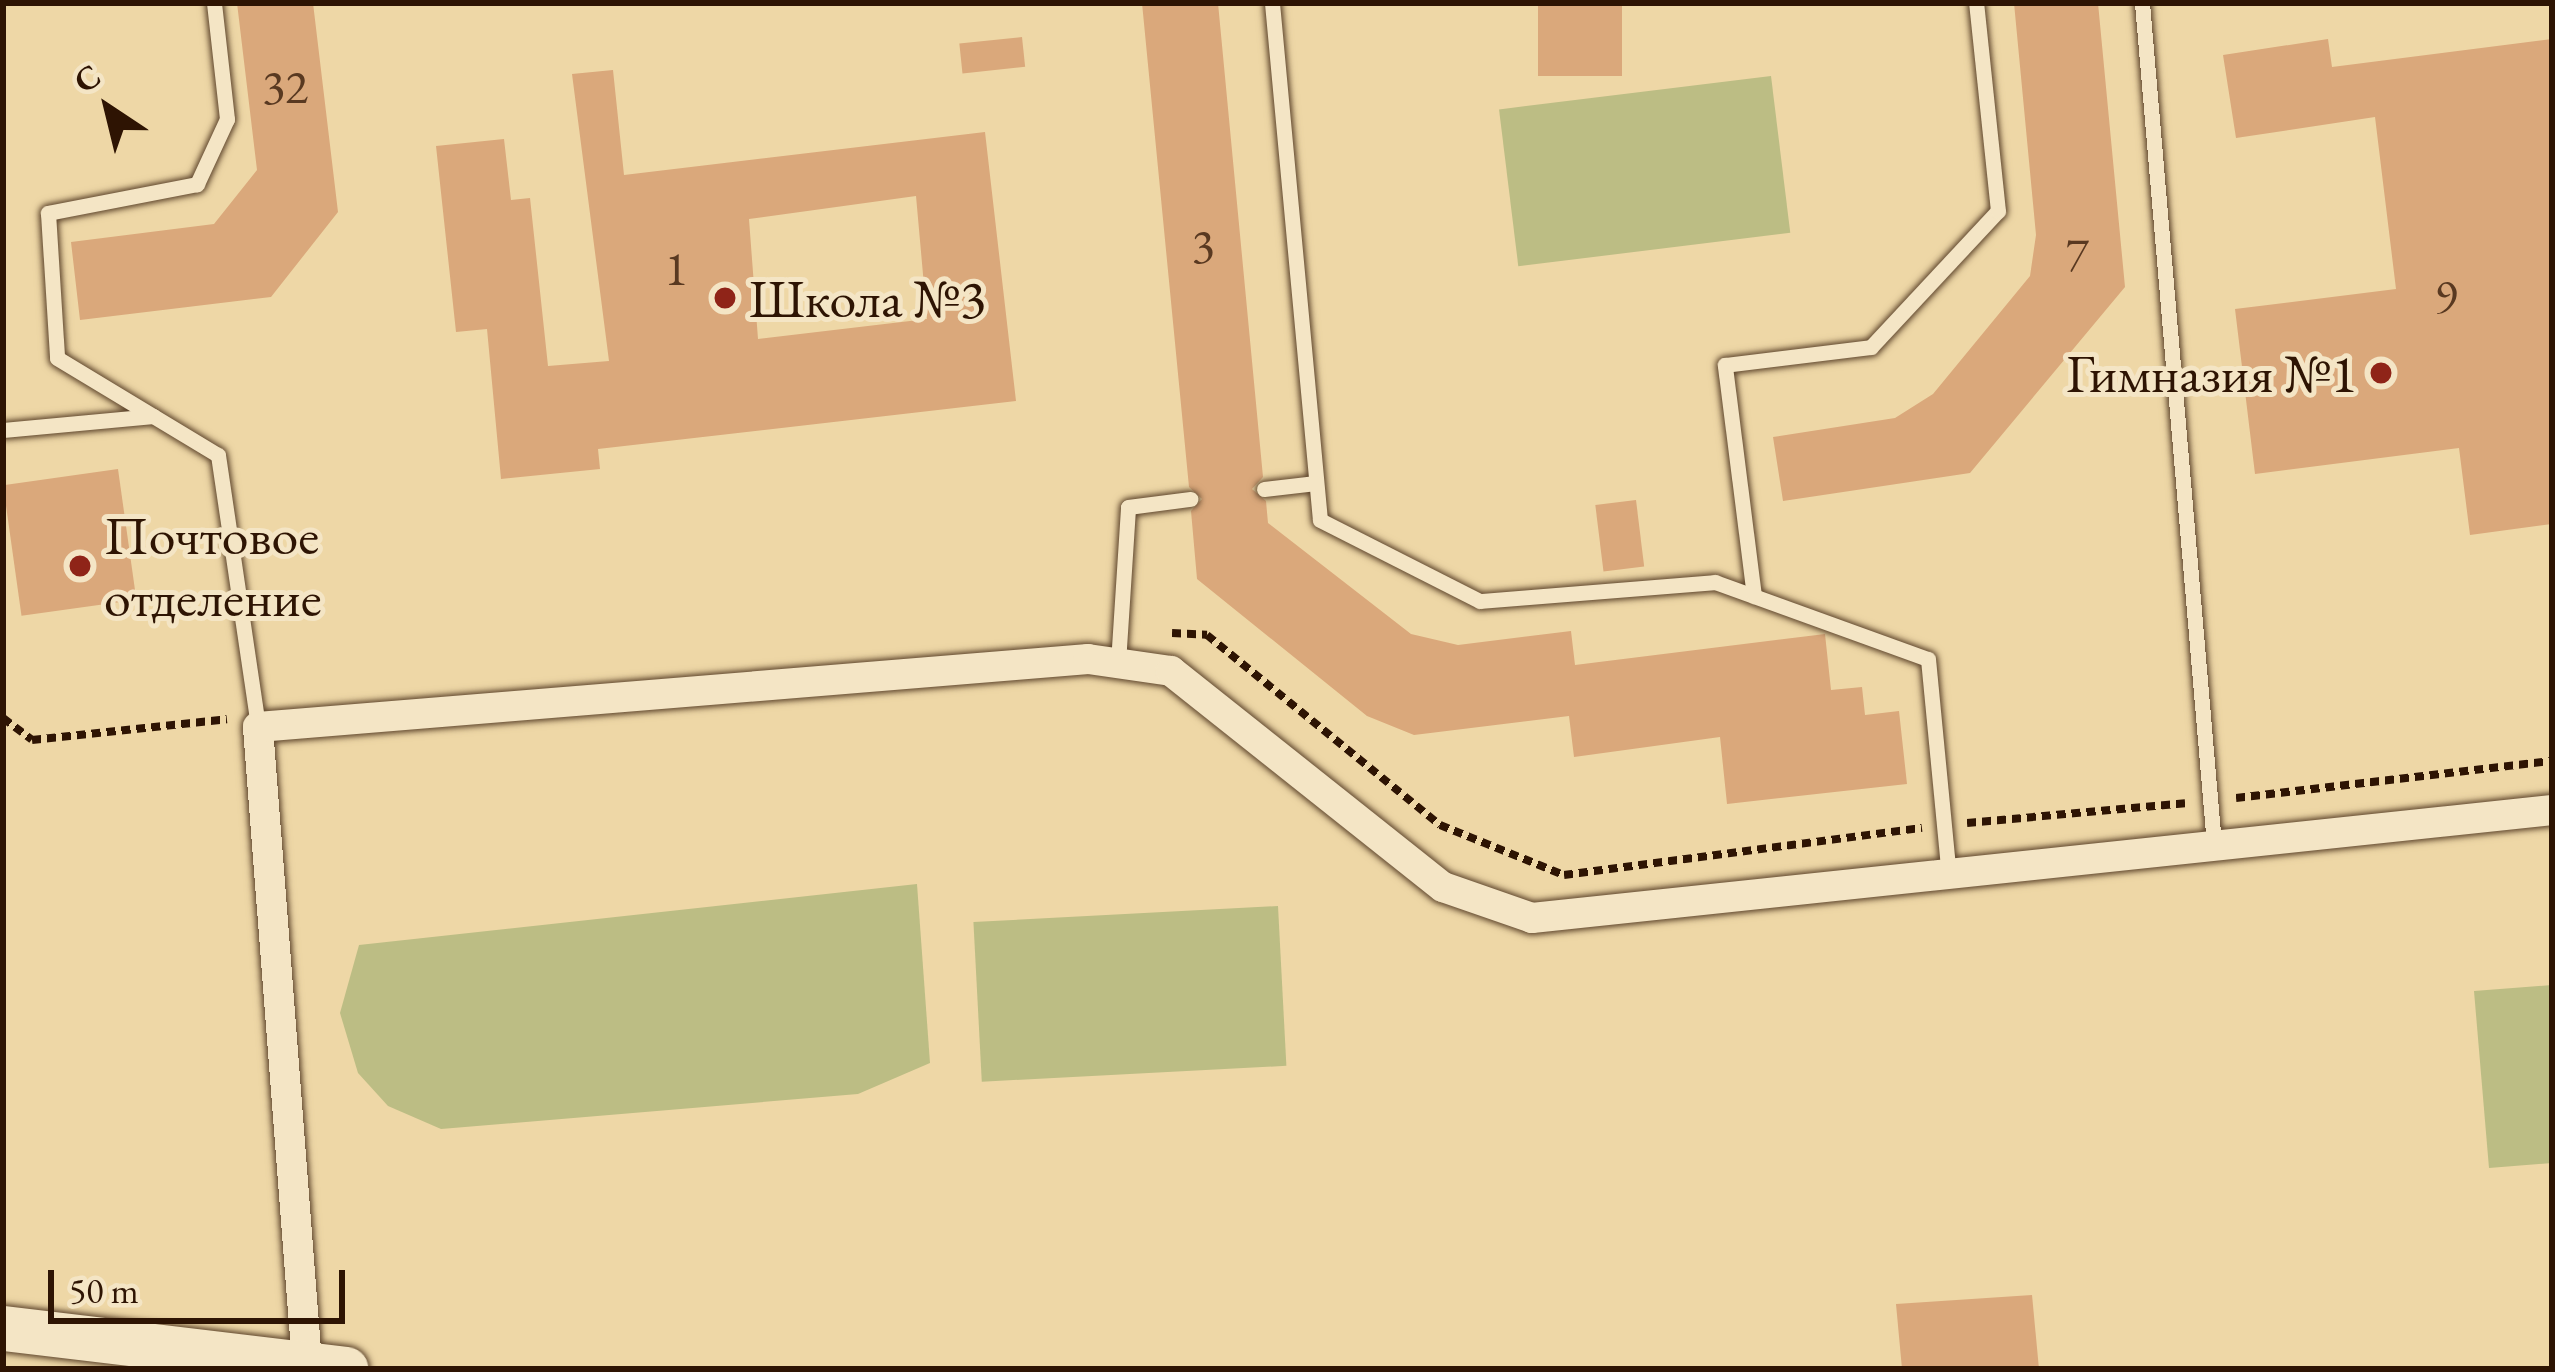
<!DOCTYPE html>
<meta charset="utf-8">
<style>
body{margin:0}
#map{position:relative;width:2555px;height:1372px;overflow:hidden;background:#eed7a6;font-family:"EB Garamond",serif}
div>[style]{position:absolute}
[style*='--x']{left:calc(var(--x)*1px);top:calc(var(--y)*1px);width:calc(var(--w)*1px);rotate:calc(var(--a)*1deg)}
.green>*{inset:0;background:#bcbd84;transform-origin:0 0}
.building>*{inset:0;background:#daa87b;transform-origin:0 0}
.path>*{height:8px;margin-top:-4px;transform-origin:0;background:repeating-linear-gradient(90deg,#2e1403 0 9px,transparent 0 15px)}
.roads{filter:drop-shadow(0 0 3px #5e452c) drop-shadow(0 0 3px #5e452c)}
.lane>*{height:15px;margin:-7.5px;padding:0 7.5px;transform-origin:7.5px;border-radius:7.5px;background:#f4e5c5}
.street>*{height:30px;margin:-15px;padding:0 15px;transform-origin:15px;border-radius:15px;background:#f4e5c5}
.secondary>*{height:45px;margin:-22.5px;padding:0 22.5px;transform-origin:22.5px;border-radius:22.5px;background:#f4e5c5}
.dots>*{width:33px;height:33px;translate:-50% -50%;box-sizing:border-box;border:6px solid #f4e5c5;border-radius:50%}
span{translate:-50% -50%;white-space:nowrap;text-align:center;line-height:1.15;-webkit-text-stroke:10px #f4e5c5;paint-order:stroke}
.number-label{font-size:48px;color:#593921}
.number-label span{-webkit-text-stroke-width:0}
.poi-label{font-size:54px;color:#2e1403}
.left{translate:0 -50%;text-align:left}
.right{translate:-100% -50%;text-align:right}
.frame{position:absolute;inset:0;border:6px solid #2e1403;pointer-events:none}
.north{position:absolute;left:48px;top:48px;width:120px;height:120px;-webkit-text-stroke:9px #f4e5c5;paint-order:stroke;rotate:325deg;font-size:33px;font-weight:700;line-height:48px;text-align:center;color:#2e1403}
.north::after{content:'';display:block;margin:auto;width:42px;height:54px;background:#2e1403;clip-path:polygon(50% 0,100% 100%,50% 72%,0 100%)}
.scale{position:absolute;left:48px;top:1270px;width:297px;height:54px;box-sizing:border-box;border:6px solid #2e1403;border-top:0;padding-left:15px;font-size:36px;line-height:42px;white-space:nowrap;color:#2e1403;-webkit-text-stroke:9px #f4e5c5;paint-order:stroke}
</style>
<div id="map">
<div class="green">
<div style="left:1771px;top:76px;width:158px;height:274px;rotate:83deg"></div>
<div style="clip-path:polygon(917px 884px,930px 1063px,858px 1094px,441px 1129px,388px 1106px,358px 1073px,340px 1013px,359px 945px)"></div>
<div style="left:1278px;top:906px;width:160px;height:305px;rotate:87deg"></div>
<div style="clip-path:polygon(2552px 985px,2552px 1163px,2489px 1168px,2474px 991px)"></div>
</div>
<div class="building">
<div style="clip-path:polygon(237px 3px,313px 3px,338px 212px,271px 297px,80px 320px,71px 242px,214px 224px,257px 170px)"></div>
<div style="clip-path:polygon(1142px 3px,1218px 3px,1263px 477px,1252px 489px,1266px 501px,1268px 523px,1411px 634px,1458px 645px,1571px 631px,1575px 665px,1825px 634px,1831px 690px,1862px 687px,1865px 715px,1899px 711px,1907px 784px,1727px 804px,1720px 737px,1574px 757px,1569px 716px,1414px 735px,1367px 716px,1197px 579px,1191px 511px,1202px 499px,1189px 487px)"></div>
<div style="left:1538px;top:3px;width:84px;height:73px"></div>
<div style="clip-path:polygon(2014px 3px,2098px 3px,2125px 287px,1970px 473px,1783px 501px,1773px 437px,1895px 418px,1933px 394px,2030px 276px,2036px 235px)"></div>
<div style="left:1022px;top:37px;width:30px;height:63px;rotate:84deg"></div>
<div style="clip-path:polygon(2328px 39px,2332px 67px,2552px 39px,2552px 524px,2470px 535px,2459px 448px,2255px 474px,2235px 309px,2396px 289px,2375px 117px,2236px 138px,2223px 55px)"></div>
<div style="clip-path:polygon(evenodd,613px 70px,624px 175px,985px 132px,1016px 401px,598px 449px,600px 469px,501px 479px,487px 329px,456px 332px,436px 146px,504px 139px,511px 200px,530px 198px,548px 366px,609px 361px,572px 74px,613px 70px,916px 196px,927px 319px,758px 339px,749px 219px,916px 196px)"></div>
<div style="left:118px;top:469px;width:132px;height:116px;rotate:82deg"></div>
<div style="left:1636px;top:500px;width:67px;height:41px;rotate:83deg"></div>
<div style="clip-path:polygon(2032px 1295px,2039px 1369px,1902px 1369px,1896px 1304px)"></div>
</div>
<div class="path">
<div style="--x:1172;--y:633;--w:35;--a:3"></div>
<div style="--x:1207;--y:635;--w:301;--a:39.2"></div>
<div style="--x:1440;--y:825;--w:134;--a:22"></div>
<div style="--x:1564;--y:875;--w:361;--a:-7.5"></div>
<div style="--x:3;--y:718;--w:36;--a:37"></div>
<div style="--x:32;--y:740;--w:196;--a:-6.1"></div>
<div style="--x:2236;--y:798;--w:318;--a:-6.7"></div>
<div style="--x:1967;--y:823;--w:219;--a:-5.2"></div>
</div>
<div class="roads">
<div class="lane">
<div style="--x:214;--y:3;--w:117;--a:83.6"></div>
<div style="--x:227;--y:119;--w:72;--a:114.8"></div>
<div style="--x:197;--y:184;--w:152;--a:169"></div>
<div style="--x:48;--y:213;--w:145;--a:86.4"></div>
<div style="--x:57;--y:358;--w:188;--a:31.1"></div>
<div style="--x:218;--y:455;--w:275;--a:81.6"></div>
<div style="--x:1272;--y:3;--w:519;--a:84.7"></div>
<div style="--x:1320;--y:520;--w:179;--a:26.9"></div>
<div style="--x:1480;--y:601;--w:236;--a:-4.6"></div>
<div style="--x:1715;--y:582;--w:226;--a:19.9"></div>
<div style="--x:1928;--y:659;--w:221;--a:84.5"></div>
<div style="--x:2142;--y:3;--w:845;--a:85.11"></div>
<div style="--x:3;--y:430;--w:151;--a:-5.3"></div>
<div style="--x:1264;--y:489;--w:52;--a:-6.6"></div>
<div style="--x:1754;--y:596;--w:233;--a:-97.2"></div>
<div style="--x:1725;--y:365;--w:147;--a:-7"></div>
<div style="--x:1871;--y:347;--w:186;--a:-47"></div>
<div style="--x:1998;--y:211;--w:209;--a:-96"></div>
<div style="--x:1118;--y:663;--w:156;--a:-86.3"></div>
<div style="--x:1128;--y:507;--w:63;--a:-7.4"></div>
</div>
<div class="street">
<div style="--x:307;--y:1363;--w:638;--a:-94.41"></div>
<div style="--x:258;--y:727;--w:833;--a:-4.68"></div>
<div style="--x:1088;--y:659;--w:84;--a:8.2"></div>
<div style="--x:1171;--y:671;--w:347;--a:38.5"></div>
<div style="--x:1443;--y:887;--w:94;--a:19.2"></div>
<div style="--x:1532;--y:918;--w:1026;--a:-6.04"></div>
</div>
<div class="secondary">
<div style="--x:3;--y:1328;--w:345;--a:6.8"></div>
</div>
</div>
<div class="dots">
<div style="left:725px;top:298px;background:#8f2418"></div>
<div style="left:2381px;top:373px;background:#8f2418"></div>
<div style="left:80px;top:566px;background:#8f2418"></div>
</div>
<div class="number-label">
<span style="left:285px;top:87px">32</span>
<span style="left:1203px;top:246px">3</span>
<span style="left:2077px;top:255px">7</span>
<span style="left:676px;top:269px">1</span>
<span style="left:2446px;top:296px">9</span>
</div>
<div class="poi-label">
<span class="left" style="left:749px;top:298px">Школа №3</span>
<span class="right" style="left:2357px;top:373px">Гимназия №1</span>
<span class="left" style="left:104px;top:566px">Почтовое<br>отделение</span>
</div>
<div class="frame"></div>
<div class="north">С</div>
<div class="scale">50 m</div>
</div>
